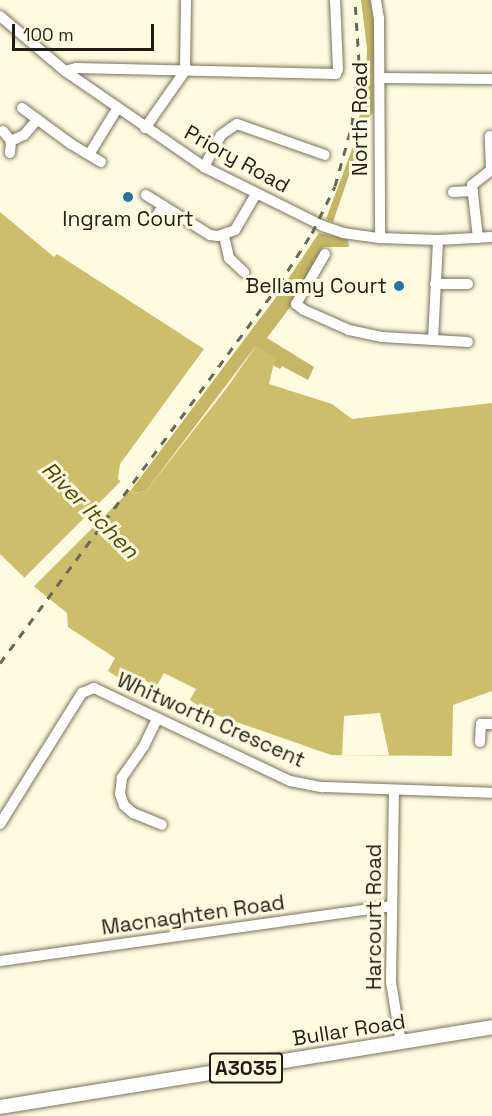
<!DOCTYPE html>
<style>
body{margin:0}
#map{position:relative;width:492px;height:1116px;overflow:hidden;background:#fffbe0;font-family:"Space Grotesk",sans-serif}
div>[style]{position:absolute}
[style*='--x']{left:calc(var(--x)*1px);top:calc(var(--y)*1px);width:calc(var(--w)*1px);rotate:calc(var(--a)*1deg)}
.forest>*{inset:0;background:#c5b764}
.water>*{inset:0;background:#ccbe6a}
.pier>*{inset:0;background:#fffbe0;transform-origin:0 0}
.roads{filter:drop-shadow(0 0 2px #78745d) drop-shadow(0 0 2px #78745d)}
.minor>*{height:10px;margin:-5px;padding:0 5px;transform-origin:5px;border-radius:5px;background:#fff}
.major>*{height:14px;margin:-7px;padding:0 7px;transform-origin:7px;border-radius:7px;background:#fff}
.rail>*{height:3px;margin-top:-1.5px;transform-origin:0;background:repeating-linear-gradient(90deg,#696758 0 8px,transparent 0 16px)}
.dots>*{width:16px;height:16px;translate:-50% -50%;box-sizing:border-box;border:3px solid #fffbe0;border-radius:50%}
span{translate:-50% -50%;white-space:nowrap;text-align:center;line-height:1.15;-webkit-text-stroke:6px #fffbe0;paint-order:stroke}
.shield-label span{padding:2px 4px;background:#fffbe0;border:2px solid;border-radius:4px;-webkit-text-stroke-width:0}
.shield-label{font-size:20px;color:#1f1e15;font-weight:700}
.street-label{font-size:21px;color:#1f1e15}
.poi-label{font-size:21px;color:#1f1e15}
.right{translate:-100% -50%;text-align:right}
.water-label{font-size:22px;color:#534903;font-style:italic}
.scale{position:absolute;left:12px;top:24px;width:142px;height:27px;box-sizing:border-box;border:3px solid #1f1e15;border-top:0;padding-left:8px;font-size:18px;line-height:21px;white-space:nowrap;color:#1f1e15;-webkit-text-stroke:4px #fffbe0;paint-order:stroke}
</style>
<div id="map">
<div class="forest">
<div style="clip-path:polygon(361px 0,370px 0,374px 27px,373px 113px,369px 117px,333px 222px,326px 219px,354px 144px,366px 82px,367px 48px)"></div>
<div style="clip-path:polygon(319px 233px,348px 239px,349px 247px,323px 247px,294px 302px,267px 338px,314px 367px,308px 380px,282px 366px,280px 369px,273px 365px,275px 359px,255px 347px,146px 491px,134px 493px,131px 490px,274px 300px)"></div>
</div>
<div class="water">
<div style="clip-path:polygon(0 212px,54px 257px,57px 254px,204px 349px,120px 464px,118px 479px,134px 493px,146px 491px,226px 389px,256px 346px,275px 359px,269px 384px,332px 404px,352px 419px,492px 403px,492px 691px,453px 705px,452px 756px,331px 755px,208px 712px,190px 700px,196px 689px,164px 673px,156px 687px,138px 676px,133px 687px,108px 671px,115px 658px,68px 627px,67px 613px,31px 584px,0 554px)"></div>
</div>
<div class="pier">
<div style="left:123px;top:479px;width:13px;height:142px;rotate:45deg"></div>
<div style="clip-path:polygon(380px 713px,389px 755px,342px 755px,344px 716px)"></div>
</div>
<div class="roads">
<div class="minor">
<div style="--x:376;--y:0;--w:18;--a:81"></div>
<div style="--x:379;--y:18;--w:220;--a:89.7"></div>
<div style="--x:0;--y:16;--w:85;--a:40.2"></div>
<div style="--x:65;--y:71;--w:169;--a:34.6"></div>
<div style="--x:204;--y:167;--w:133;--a:26.4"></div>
<div style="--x:323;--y:226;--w:21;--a:19"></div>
<div style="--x:343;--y:233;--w:37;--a:8"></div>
<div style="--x:380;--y:238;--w:58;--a:2"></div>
<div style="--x:438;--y:240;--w:54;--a:-3.2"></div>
<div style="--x:65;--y:71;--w:11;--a:-15"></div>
<div style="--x:76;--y:68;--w:260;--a:1.3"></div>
<div style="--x:336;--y:74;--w:5;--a:-68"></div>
<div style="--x:338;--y:69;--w:69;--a:-92.5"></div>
<div style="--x:380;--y:78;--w:112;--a:0.5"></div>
<div style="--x:22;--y:108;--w:61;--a:36.3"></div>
<div style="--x:71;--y:144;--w:35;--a:31"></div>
<div style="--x:145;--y:128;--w:70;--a:-54.9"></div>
<div style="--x:185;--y:71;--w:71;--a:-89.2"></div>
<div style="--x:3;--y:131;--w:13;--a:51"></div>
<div style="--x:11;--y:141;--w:12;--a:95"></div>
<div style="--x:11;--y:141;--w:14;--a:-25"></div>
<div style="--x:24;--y:135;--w:21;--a:-49"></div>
<div style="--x:90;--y:153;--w:52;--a:-58.5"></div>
<div style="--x:204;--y:167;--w:36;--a:-62"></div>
<div style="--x:221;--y:135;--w:19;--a:-35"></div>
<div style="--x:237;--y:124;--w:93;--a:19.4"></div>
<div style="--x:453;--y:192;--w:20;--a:-3"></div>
<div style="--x:146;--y:195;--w:75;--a:32"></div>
<div style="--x:210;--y:235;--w:8;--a:7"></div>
<div style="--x:218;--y:236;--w:18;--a:-19"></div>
<div style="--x:235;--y:230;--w:42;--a:-59.7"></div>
<div style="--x:156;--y:217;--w:13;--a:-58"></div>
<div style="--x:224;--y:236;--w:23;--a:77"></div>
<div style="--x:229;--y:258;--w:21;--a:43"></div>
<div style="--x:478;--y:238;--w:53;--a:-96.5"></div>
<div style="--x:472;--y:185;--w:24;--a:-38"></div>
<div style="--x:491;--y:170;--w:34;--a:-92"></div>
<div style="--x:325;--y:254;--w:58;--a:120.1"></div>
<div style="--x:296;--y:304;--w:10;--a:37"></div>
<div style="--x:304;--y:310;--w:49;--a:24"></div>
<div style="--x:349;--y:330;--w:34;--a:12"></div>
<div style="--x:382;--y:337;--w:86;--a:3.3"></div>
<div style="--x:435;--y:284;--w:33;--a:0"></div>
<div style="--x:433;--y:340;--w:100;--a:-87.1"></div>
<div style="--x:157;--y:719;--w:30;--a:116"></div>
<div style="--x:144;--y:746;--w:39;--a:125"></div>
<div style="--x:122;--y:778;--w:16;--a:97"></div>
<div style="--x:120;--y:794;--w:12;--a:70"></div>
<div style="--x:124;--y:805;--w:12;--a:42"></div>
<div style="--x:133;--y:813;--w:31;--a:22"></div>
<div style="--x:480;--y:742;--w:18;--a:-87"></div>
<div style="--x:481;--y:724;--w:11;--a:0"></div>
<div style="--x:394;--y:790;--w:192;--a:90.9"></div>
<div style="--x:391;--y:982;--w:62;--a:80.7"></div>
<div style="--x:0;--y:824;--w:155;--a:-58"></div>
<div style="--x:82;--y:693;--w:13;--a:-23"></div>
<div style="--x:94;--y:688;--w:217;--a:25.4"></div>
<div style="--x:290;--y:781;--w:33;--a:11"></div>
<div style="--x:322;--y:787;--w:170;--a:2"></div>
<div style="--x:0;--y:961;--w:394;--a:-8"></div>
</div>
<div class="major">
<div style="--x:0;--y:1107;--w:498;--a:-9.2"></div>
</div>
</div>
<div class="rail">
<div style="--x:0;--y:663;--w:471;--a:-53.6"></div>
<div style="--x:279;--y:284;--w:61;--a:-57.1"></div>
<div style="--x:312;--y:233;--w:52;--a:-63.9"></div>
<div style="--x:335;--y:186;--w:63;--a:-74.4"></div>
<div style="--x:352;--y:125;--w:63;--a:-83.7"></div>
<div style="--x:359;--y:62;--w:62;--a:-93.7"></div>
</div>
<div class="dots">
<div style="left:128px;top:197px;background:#2276a6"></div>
<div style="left:399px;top:286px;background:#2276a6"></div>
</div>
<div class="shield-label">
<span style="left:246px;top:1068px">A3035</span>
</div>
<div class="street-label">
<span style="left:360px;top:119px;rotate:-90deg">North Road</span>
<span style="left:237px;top:159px;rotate:29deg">Priory Road</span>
<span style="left:211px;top:720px;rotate:24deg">Whitworth Crescent</span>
<span style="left:193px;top:915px;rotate:-8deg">Macnaghten Road</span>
<span style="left:374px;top:917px;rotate:-90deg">Harcourt Road</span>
<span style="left:349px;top:1030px;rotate:-9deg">Bullar Road</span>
</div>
<div class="poi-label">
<span style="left:128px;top:219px">Ingram Court</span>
<span class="right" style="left:387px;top:286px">Bellamy Court</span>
</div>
<div class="water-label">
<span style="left:90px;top:510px;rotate:45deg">River Itchen</span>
</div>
<div class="scale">100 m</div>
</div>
